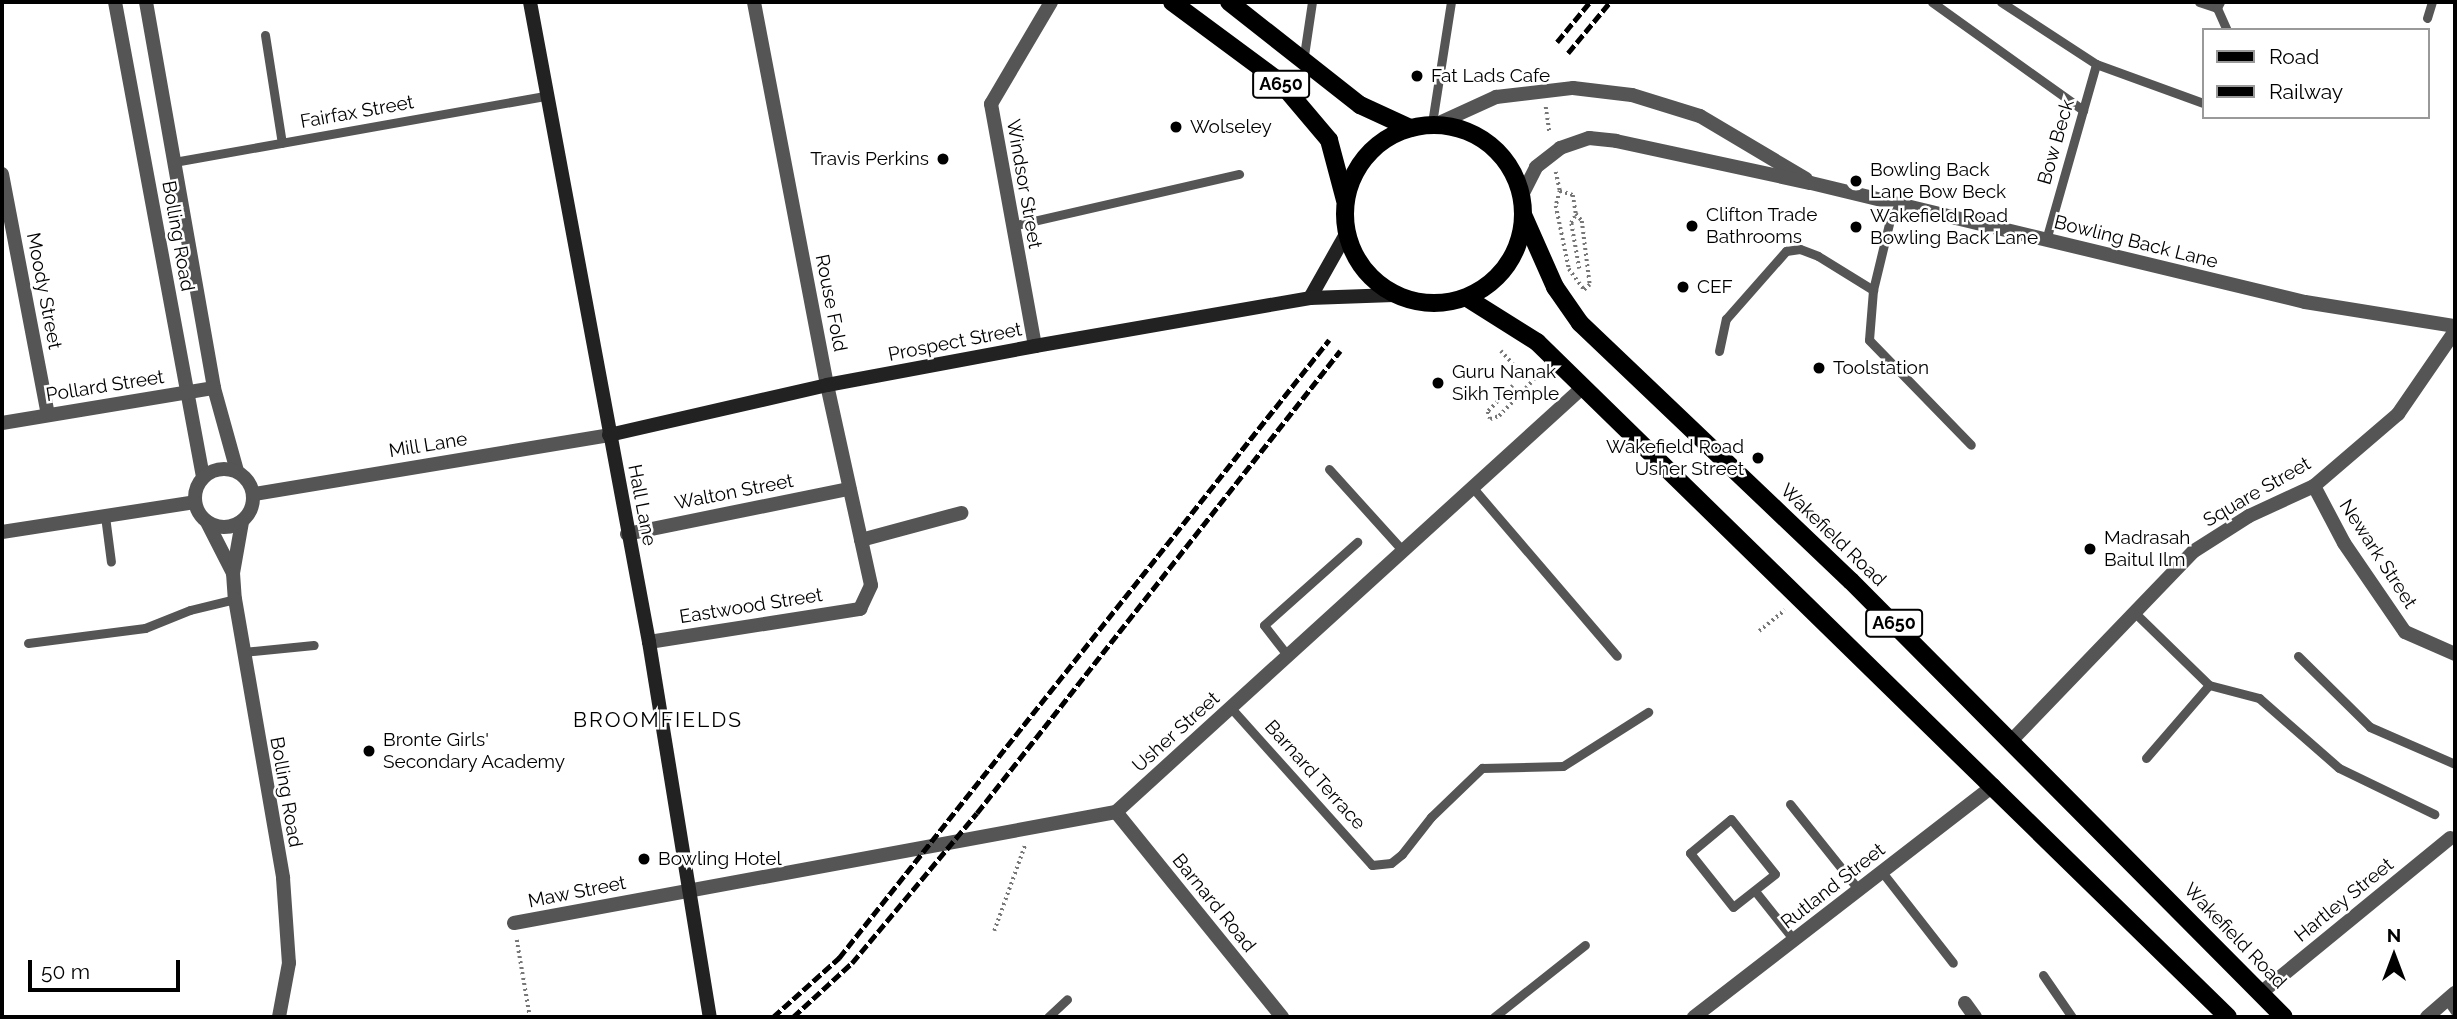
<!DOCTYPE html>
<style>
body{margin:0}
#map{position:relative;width:2457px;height:1019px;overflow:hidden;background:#fff;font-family:Raleway,sans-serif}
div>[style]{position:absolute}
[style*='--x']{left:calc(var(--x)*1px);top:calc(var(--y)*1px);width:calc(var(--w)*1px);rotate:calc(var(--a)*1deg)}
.path>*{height:3.5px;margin-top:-1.75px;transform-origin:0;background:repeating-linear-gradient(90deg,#777 0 2px,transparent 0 5.5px)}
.lane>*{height:9px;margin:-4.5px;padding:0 4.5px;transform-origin:4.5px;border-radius:4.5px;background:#555}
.street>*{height:14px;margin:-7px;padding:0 7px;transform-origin:7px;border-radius:7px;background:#555}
.street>.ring{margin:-7px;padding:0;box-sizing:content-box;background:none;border:14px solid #555;border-radius:50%}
.secondary>*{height:14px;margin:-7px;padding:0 7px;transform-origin:7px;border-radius:7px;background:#222}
.primary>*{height:18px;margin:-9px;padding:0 9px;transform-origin:9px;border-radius:9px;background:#000}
.primary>.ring{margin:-9px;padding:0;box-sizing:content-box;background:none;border:18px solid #000;border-radius:50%}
.rail>*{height:5px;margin-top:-2.5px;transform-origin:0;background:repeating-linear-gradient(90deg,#000 0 10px,transparent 0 13.5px)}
.dots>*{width:19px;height:19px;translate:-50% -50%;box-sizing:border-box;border:4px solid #fff;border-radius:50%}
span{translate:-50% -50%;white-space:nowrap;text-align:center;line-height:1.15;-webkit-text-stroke:5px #fff;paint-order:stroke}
.shield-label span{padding:2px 5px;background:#fff;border:2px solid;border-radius:5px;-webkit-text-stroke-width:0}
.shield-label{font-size:18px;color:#000;font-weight:700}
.poi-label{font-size:19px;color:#000}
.left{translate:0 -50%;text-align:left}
.right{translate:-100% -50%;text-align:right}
.street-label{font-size:19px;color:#000}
.neighbourhood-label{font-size:21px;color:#000;letter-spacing:2px}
.frame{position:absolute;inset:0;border:4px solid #000;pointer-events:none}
.legend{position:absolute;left:2202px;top:28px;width:228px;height:91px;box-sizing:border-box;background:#fff;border:2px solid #999;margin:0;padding:9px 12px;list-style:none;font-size:21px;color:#000}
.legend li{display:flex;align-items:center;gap:14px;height:35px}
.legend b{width:35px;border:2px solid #999}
.north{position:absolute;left:2359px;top:921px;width:70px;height:70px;-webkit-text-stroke:5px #fff;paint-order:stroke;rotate:0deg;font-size:19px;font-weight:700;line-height:28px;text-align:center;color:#000}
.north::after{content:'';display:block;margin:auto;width:24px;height:32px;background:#000;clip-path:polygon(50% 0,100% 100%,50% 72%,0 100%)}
.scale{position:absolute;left:28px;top:960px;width:152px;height:32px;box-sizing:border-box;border:4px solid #000;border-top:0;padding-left:9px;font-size:21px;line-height:24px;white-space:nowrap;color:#000;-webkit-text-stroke:5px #fff;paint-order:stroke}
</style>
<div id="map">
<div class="path">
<div style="--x:1546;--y:107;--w:27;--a:82"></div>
<div style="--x:1556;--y:172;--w:19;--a:78"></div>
<div style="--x:1560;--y:191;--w:16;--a:105"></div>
<div style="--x:1556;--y:206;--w:64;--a:78.3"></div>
<div style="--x:1569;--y:269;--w:26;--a:54"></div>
<div style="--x:1560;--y:191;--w:14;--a:17"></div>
<div style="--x:1573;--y:195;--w:19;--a:81"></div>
<div style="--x:1579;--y:269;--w:47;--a:-99.9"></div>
<div style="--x:1571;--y:223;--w:10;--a:-61"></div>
<div style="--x:1576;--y:214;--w:9;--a:49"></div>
<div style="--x:1582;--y:221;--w:64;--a:82.9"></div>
<div style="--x:1590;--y:285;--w:9;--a:139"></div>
<div style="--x:1501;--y:351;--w:23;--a:47"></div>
<div style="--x:1513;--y:386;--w:36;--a:134"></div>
<div style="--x:1488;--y:412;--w:7;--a:74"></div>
<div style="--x:1490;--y:419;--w:9;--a:-18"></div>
<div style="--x:1499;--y:416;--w:64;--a:-46.3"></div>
<div style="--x:1759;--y:631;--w:33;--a:-39"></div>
<div style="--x:994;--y:931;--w:91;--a:-70.2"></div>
<div style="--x:517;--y:940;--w:78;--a:80.4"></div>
</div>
<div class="lane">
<div style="--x:1932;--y:2;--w:186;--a:35.6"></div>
<div style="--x:2001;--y:2;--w:113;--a:33.1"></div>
<div style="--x:2096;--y:64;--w:114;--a:20"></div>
<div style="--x:2199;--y:2;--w:19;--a:18"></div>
<div style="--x:2220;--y:2;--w:7;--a:117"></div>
<div style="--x:2217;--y:8;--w:24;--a:66"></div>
<div style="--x:2427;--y:18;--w:17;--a:-73"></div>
<div style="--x:265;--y:35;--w:109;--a:81.1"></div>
<div style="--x:1303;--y:62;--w:61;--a:-81.5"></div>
<div style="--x:1432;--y:123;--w:122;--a:-81.1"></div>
<div style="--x:174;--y:162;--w:378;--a:-10.1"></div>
<div style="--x:1012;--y:226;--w:233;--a:-12.9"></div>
<div style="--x:2046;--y:240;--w:183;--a:-74.1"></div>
<div style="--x:1873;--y:290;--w:50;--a:94.6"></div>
<div style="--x:1869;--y:340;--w:146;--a:45.8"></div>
<div style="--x:1719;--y:351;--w:33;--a:-78"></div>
<div style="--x:1726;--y:319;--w:91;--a:-48.6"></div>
<div style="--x:1786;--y:251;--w:14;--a:-8"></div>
<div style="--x:1800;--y:249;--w:19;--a:21"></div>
<div style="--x:1818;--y:256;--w:65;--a:31.7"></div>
<div style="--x:1873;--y:290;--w:89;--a:-76.4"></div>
<div style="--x:1329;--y:469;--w:110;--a:47.9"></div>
<div style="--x:1473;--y:488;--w:221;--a:49.4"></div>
<div style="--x:105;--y:516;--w:46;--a:82.6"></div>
<div style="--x:2134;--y:612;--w:105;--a:44.2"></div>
<div style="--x:2209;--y:685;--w:52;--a:14.6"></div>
<div style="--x:2259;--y:698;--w:106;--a:41.2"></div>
<div style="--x:2339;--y:768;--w:106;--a:25.8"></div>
<div style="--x:28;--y:643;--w:118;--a:-7.3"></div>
<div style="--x:145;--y:628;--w:48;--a:-21.8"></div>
<div style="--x:190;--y:610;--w:46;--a:-13.7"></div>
<div style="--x:243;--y:652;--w:71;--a:-5.6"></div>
<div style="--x:1288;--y:656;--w:39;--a:-128"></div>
<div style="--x:1264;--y:625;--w:125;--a:-41.7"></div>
<div style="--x:2298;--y:656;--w:101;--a:44.6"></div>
<div style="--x:2370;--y:727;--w:93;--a:23.5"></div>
<div style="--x:1231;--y:708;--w:211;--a:48.1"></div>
<div style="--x:1372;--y:865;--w:19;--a:-6"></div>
<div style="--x:1391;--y:863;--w:14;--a:-39"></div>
<div style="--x:1402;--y:854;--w:47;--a:-51.9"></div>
<div style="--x:1431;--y:817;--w:71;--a:-43.9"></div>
<div style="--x:1482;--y:768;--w:81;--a:-1.4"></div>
<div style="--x:1563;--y:766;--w:101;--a:-32.4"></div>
<div style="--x:2146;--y:758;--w:96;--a:-49.2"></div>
<div style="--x:1790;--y:804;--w:110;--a:51.3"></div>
<div style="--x:1731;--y:819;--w:70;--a:51.3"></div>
<div style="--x:1775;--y:874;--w:53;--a:141.8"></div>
<div style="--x:1733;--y:907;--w:69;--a:-128.5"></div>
<div style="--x:1690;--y:853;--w:53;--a:-39.7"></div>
<div style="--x:1882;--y:872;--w:115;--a:52"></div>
<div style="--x:1755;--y:891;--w:63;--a:51.5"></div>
<div style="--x:2043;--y:975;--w:51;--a:55.4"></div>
<div style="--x:2447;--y:1000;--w:14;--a:56"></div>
<div style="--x:1048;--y:1017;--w:26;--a:-43"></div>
<div style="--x:1494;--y:1017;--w:116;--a:-38.4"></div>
</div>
<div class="street">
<div style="--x:115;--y:2;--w:483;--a:79.5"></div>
<div style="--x:146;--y:2;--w:392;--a:80"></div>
<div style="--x:214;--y:388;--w:86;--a:74.5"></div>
<div style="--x:1439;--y:123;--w:63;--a:-24.5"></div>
<div style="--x:1496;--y:97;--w:78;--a:-6.7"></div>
<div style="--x:1573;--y:88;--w:59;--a:6.8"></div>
<div style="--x:1632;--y:95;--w:71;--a:17.2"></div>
<div style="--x:1700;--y:116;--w:123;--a:30.7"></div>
<div style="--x:2;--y:174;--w:245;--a:79.2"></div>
<div style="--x:1522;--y:195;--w:31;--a:-63"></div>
<div style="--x:1536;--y:167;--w:31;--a:-38"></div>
<div style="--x:1560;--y:148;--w:31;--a:-19"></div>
<div style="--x:1589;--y:138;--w:27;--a:6"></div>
<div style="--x:1616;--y:141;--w:199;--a:12.2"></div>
<div style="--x:1811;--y:183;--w:508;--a:13.54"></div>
<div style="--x:2305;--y:302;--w:152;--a:9.1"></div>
<div style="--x:1035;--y:346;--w:246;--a:-100.3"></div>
<div style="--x:991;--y:104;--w:118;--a:-59.5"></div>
<div style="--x:2;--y:423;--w:215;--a:-9.4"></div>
<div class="ring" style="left:195px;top:469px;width:44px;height:44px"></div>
<div style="--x:2314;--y:486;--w:64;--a:62.2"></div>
<div style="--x:2344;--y:543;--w:108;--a:55.6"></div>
<div style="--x:2405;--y:632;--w:55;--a:23.7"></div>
<div style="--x:254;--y:494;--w:360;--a:-9.4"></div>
<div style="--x:207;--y:522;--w:57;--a:63"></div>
<div style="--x:242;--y:522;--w:52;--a:100"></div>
<div style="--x:233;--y:573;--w:26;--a:86"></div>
<div style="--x:235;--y:599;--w:283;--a:80.2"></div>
<div style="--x:283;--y:878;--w:85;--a:86"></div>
<div style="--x:289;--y:963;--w:55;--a:100.5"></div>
<div style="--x:2;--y:532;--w:195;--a:-8.8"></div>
<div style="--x:627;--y:534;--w:227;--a:-11.5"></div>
<div style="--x:861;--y:540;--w:104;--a:-15.1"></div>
<div style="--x:649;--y:642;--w:214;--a:-8.9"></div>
<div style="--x:860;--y:609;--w:26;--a:-65"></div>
<div style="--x:871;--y:585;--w:205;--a:-102.4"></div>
<div style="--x:827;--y:385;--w:390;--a:-100.8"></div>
<div style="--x:2012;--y:740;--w:262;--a:-46.1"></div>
<div style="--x:2194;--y:551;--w:65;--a:-32.5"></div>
<div style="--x:2249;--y:516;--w:72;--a:-24.8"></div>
<div style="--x:2314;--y:486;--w:111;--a:-40.6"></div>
<div style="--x:2398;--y:414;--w:101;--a:-55.5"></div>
<div style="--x:1116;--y:812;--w:264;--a:51"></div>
<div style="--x:514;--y:923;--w:612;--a:-10.45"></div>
<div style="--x:1116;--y:812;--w:631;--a:-42.3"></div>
<div style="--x:2262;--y:992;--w:243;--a:-39.3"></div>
<div style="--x:1965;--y:1003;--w:17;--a:54"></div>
<div style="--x:1694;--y:1017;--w:379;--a:-37.7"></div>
<div style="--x:2427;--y:1017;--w:37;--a:-41"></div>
</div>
<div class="secondary">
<div style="--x:530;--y:2;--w:651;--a:79.47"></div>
<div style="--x:649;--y:642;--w:380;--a:80.8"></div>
<div style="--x:1310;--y:298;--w:73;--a:-60.6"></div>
<div style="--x:609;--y:435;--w:224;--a:-12.9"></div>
<div style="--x:827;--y:385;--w:212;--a:-10.6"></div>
<div style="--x:1035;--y:346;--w:279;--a:-9.9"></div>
<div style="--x:1310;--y:298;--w:84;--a:-2"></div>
</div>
<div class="primary">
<div style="--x:1172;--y:2;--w:134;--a:36.5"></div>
<div style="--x:1280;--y:82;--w:76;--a:49.8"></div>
<div style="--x:1329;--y:140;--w:62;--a:75.1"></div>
<div style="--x:1229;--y:2;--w:167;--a:38.2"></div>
<div style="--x:1360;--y:105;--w:55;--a:24.7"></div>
<div class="ring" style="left:1345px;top:125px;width:160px;height:160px"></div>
<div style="--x:1524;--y:217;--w:77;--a:66.1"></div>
<div style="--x:1555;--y:287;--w:44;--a:55.2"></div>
<div style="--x:1580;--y:323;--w:374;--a:43.6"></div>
<div style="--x:1851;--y:581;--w:614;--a:45.2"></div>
<div style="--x:1467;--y:298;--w:83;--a:32.2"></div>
<div style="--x:1537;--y:342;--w:966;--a:44.33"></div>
</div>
<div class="rail">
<div style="--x:1557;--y:42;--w:52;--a:-50.5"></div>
<div style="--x:1568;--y:53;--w:66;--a:-50.5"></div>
<div style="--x:773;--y:1017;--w:89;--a:-41.8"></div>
<div style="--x:839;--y:958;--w:789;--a:-51.59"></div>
<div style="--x:793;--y:1017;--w:80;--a:-42.5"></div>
<div style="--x:852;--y:963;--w:195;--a:-50.2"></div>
<div style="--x:977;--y:813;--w:588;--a:-51.84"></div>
</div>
<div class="dots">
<div style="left:1417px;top:76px;background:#000"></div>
<div style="left:1176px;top:127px;background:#000"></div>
<div style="left:943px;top:159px;background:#000"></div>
<div style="left:1856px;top:181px;background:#000"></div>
<div style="left:1692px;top:226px;background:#000"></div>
<div style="left:1856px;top:227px;background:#000"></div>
<div style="left:1683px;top:287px;background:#000"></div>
<div style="left:1819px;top:368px;background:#000"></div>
<div style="left:1438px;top:383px;background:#000"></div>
<div style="left:1758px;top:458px;background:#000"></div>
<div style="left:2090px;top:549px;background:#000"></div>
<div style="left:369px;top:751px;background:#000"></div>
<div style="left:644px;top:859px;background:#000"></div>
</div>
<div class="shield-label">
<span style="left:1281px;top:84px">A650</span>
<span style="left:1894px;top:623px">A650</span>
</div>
<div class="poi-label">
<span class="left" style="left:1431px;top:76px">Fat Lads Cafe</span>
<span class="left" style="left:1190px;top:127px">Wolseley</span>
<span class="right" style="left:929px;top:159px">Travis Perkins</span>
<span class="left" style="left:1870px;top:181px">Bowling Back<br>Lane Bow Beck</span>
<span class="left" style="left:1706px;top:226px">Clifton Trade<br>Bathrooms</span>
<span class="left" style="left:1870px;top:227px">Wakefield Road<br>Bowling Back Lane</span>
<span class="left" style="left:1697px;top:287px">CEF</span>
<span class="left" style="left:1833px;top:368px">Toolstation</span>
<span class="left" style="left:1452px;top:383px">Guru Nanak<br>Sikh Temple</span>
<span class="right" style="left:1744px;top:458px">Wakefield Road<br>Usher Street</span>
<span class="left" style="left:2104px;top:549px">Madrasah<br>Baitul Ilm</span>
<span class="left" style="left:383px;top:751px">Bronte Girls'<br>Secondary Academy</span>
<span class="left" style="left:658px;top:859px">Bowling Hotel</span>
</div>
<div class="street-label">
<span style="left:357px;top:112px;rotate:-10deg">Fairfax Street</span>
<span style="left:2056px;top:142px;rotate:-74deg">Bow Beck</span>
<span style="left:1024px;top:184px;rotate:80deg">Windsor Street</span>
<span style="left:178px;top:236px;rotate:80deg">Bolling Road</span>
<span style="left:2136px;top:242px;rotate:14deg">Bowling Back Lane</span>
<span style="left:44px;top:291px;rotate:79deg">Moody Street</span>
<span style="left:831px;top:303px;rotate:79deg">Rouse Fold</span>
<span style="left:955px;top:342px;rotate:-11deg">Prospect Street</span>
<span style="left:105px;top:386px;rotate:-9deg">Pollard Street</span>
<span style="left:428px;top:445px;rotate:-9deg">Mill Lane</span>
<span style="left:734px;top:492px;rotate:-11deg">Walton Street</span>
<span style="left:2257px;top:492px;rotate:-30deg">Square Street</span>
<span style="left:642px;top:505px;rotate:79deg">Hall Lane</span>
<span style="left:1833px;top:535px;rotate:44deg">Wakefield Road</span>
<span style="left:2378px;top:554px;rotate:57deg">Newark Street</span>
<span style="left:751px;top:606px;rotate:-9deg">Eastwood Street</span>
<span style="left:1176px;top:732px;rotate:-42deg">Usher Street</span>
<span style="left:1315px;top:775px;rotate:48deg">Barnard Terrace</span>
<span style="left:286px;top:792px;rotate:80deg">Bolling Road</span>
<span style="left:1833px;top:886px;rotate:-38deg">Rutland Street</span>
<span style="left:577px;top:892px;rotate:-11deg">Maw Street</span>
<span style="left:2344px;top:900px;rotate:-39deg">Hartley Street</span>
<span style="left:1214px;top:903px;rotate:51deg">Barnard Road</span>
<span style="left:2235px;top:936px;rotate:46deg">Wakefield Road</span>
</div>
<div class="neighbourhood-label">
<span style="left:658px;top:720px">BROOMFIELDS</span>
</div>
<div class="frame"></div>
<ul class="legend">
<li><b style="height:9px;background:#000"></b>Road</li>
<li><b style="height:9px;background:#000"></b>Railway</li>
</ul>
<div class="north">N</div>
<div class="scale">50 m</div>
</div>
